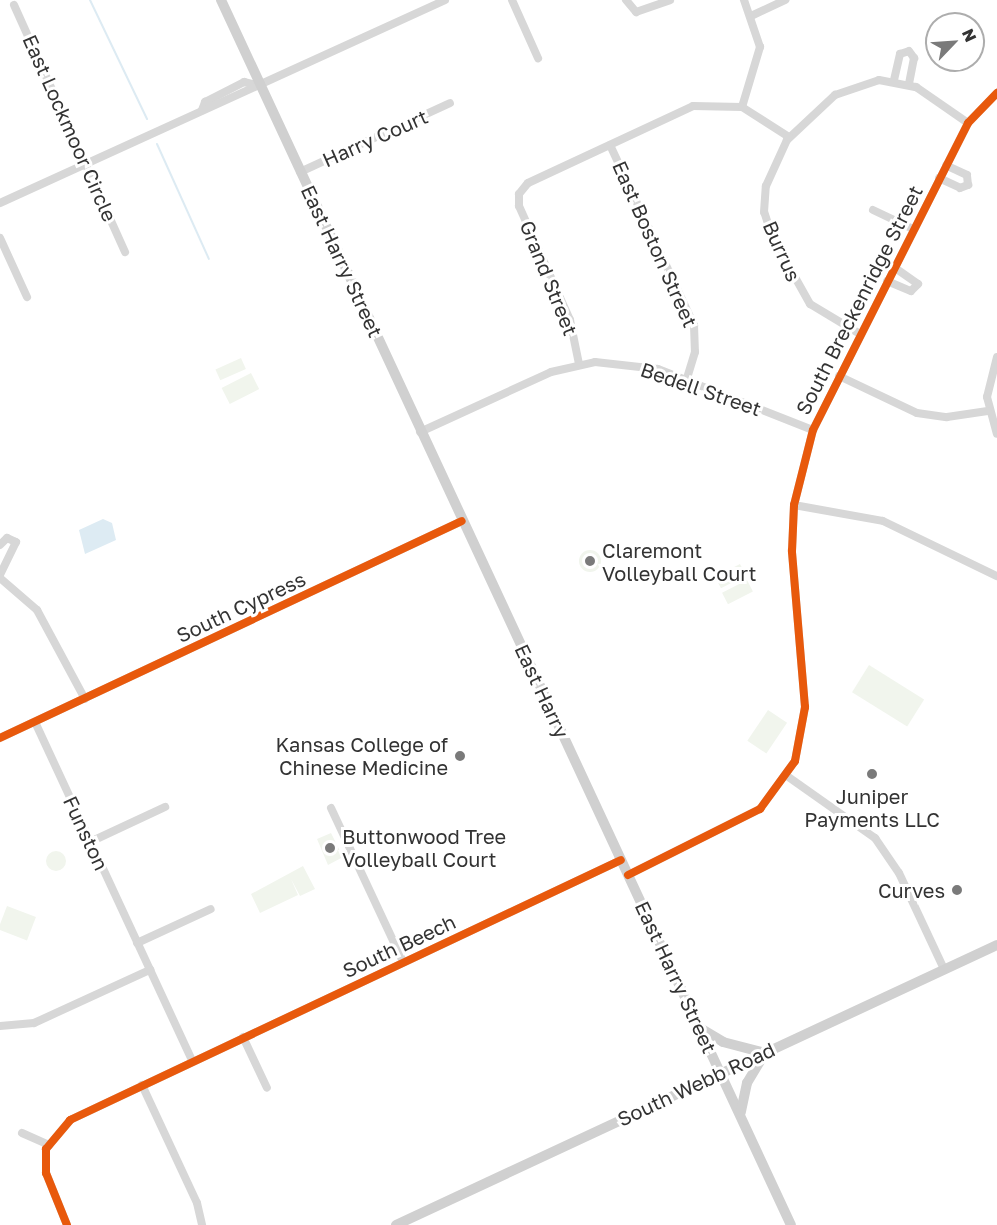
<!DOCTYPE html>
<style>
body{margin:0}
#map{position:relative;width:997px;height:1225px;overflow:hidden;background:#fff;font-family:"Golos Text",sans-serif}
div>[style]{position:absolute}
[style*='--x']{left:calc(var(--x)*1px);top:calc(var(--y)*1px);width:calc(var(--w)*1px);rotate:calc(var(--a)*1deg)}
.green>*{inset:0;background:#f1f5ed;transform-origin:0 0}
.round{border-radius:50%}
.water>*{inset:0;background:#ddebf3}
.stream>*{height:2px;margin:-1px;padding:0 1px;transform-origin:1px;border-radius:1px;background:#ddebf3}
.minor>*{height:8px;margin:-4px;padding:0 4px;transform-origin:4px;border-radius:4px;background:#d7d7d7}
.secondary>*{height:10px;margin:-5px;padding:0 5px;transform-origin:5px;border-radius:5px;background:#d0d0d0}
.cycleway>*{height:8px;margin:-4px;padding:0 4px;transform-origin:4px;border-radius:4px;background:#e8590c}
.dots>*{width:16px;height:16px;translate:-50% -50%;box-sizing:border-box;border:3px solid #fff;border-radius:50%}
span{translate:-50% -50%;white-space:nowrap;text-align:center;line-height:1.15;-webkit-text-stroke:6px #fff;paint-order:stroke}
.street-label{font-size:20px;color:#333}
.poi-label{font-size:20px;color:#333}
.left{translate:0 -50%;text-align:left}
.right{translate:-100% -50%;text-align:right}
.north{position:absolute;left:925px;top:12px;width:60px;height:60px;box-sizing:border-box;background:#fff;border:2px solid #adadad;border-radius:50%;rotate:65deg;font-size:16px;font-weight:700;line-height:24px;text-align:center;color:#333}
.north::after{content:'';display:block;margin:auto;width:21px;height:27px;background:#7a7a7a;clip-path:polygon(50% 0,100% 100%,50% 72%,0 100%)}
</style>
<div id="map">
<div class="green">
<div style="left:241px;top:358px;width:12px;height:28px;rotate:66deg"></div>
<div style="left:251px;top:373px;width:18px;height:33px;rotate:63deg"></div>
<div class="round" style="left:579px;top:550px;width:22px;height:22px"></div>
<div style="left:740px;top:564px;width:13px;height:28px;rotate:63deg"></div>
<div style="left:747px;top:580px;width:13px;height:28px;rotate:63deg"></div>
<div style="left:869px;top:665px;width:65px;height:32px;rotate:32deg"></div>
<div style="left:768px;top:710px;width:23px;height:37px;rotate:34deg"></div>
<div style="clip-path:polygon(331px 833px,343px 857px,328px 865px,317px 839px)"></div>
<div class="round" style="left:46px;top:851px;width:20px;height:20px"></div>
<div style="clip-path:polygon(303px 866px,315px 889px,300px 896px,291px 879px,298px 895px,260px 913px,251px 894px)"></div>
<div style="left:7px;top:906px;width:31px;height:25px;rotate:21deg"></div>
</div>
<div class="water">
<div style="clip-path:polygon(103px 519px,112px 523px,116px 540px,85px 554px,79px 530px)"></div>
</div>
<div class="stream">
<div style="--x:90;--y:0;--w:132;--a:64.4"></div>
<div style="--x:157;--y:144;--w:126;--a:65.7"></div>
</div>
<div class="minor">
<div style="--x:512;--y:0;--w:64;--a:65.9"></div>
<div style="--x:626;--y:0;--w:16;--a:50"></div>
<div style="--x:636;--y:12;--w:36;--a:-19"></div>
<div style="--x:14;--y:5;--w:271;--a:65.8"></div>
<div style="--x:751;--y:16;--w:38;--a:-25"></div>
<div style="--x:894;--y:80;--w:27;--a:-77"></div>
<div style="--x:900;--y:54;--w:9;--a:-18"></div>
<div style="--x:909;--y:51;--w:9;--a:54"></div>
<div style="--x:914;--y:58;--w:25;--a:101"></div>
<div style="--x:742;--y:107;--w:63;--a:-73.3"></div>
<div style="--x:760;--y:47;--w:50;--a:-108.8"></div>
<div style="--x:202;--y:110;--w:9;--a:-69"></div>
<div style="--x:205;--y:102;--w:44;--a:-27.1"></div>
<div style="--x:244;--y:82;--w:17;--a:13"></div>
<div style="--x:610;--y:145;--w:199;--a:65"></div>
<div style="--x:694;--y:325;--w:27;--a:88"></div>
<div style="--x:695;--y:352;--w:28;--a:107"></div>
<div style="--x:300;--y:172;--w:165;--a:-24.7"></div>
<div style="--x:939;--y:178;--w:23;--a:25"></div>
<div style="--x:960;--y:188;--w:9;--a:-21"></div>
<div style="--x:968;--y:185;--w:10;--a:-96"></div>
<div style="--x:967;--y:175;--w:23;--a:-155"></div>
<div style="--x:0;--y:203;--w:489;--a:-24.5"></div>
<div style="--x:873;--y:210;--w:44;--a:25.4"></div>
<div style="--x:0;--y:238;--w:65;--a:65.4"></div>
<div style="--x:887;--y:281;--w:26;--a:23"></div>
<div style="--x:911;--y:291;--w:10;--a:-45"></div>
<div style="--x:918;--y:284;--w:29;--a:-145"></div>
<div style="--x:860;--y:334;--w:58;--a:-149"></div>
<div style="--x:810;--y:304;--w:78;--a:-119.2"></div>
<div style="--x:772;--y:236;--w:25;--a:-108"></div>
<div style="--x:764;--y:212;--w:26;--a:-86"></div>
<div style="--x:766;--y:186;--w:51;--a:-65.5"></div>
<div style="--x:787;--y:140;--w:66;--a:-43.2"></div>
<div style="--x:835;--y:95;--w:46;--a:-18.8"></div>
<div style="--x:879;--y:80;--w:38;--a:11"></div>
<div style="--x:916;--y:87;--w:63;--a:34.7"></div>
<div style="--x:997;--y:357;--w:41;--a:104"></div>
<div style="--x:987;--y:397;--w:38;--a:75"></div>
<div style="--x:579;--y:364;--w:45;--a:-101.6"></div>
<div style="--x:570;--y:320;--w:125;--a:-114.1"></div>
<div style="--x:519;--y:206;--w:12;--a:-90"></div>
<div style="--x:519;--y:194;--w:14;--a:-51"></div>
<div style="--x:528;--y:183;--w:182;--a:-25"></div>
<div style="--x:693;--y:106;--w:49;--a:1.2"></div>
<div style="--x:742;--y:107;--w:56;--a:32.6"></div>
<div style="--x:839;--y:376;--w:86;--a:25.4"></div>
<div style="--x:917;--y:413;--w:30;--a:8"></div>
<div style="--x:947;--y:417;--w:41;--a:-8.3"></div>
<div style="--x:420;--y:432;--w:144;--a:-24.6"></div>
<div style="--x:551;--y:372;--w:45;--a:-12.8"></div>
<div style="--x:595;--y:362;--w:63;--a:6.3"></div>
<div style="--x:658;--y:369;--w:167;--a:21.5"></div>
<div style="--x:794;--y:505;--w:90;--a:10.2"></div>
<div style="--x:883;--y:521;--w:127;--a:25.8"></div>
<div style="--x:0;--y:545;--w:10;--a:-45"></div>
<div style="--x:7;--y:538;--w:10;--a:24"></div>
<div style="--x:16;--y:542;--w:37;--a:116"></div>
<div style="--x:0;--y:578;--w:49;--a:40.9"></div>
<div style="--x:37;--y:610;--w:101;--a:61.7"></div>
<div style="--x:35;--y:722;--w:373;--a:65.1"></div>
<div style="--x:0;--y:738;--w:510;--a:-25.16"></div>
<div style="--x:787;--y:776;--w:108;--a:35.2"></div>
<div style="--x:875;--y:838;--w:42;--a:55.6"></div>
<div style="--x:899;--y:873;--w:106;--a:64.9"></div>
<div style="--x:331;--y:808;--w:170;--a:64.9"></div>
<div style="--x:90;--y:842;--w:83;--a:-25"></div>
<div style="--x:628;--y:875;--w:148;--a:-26.6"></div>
<div style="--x:760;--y:809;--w:59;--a:-53.9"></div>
<div style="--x:795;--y:761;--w:55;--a:-79.5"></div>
<div style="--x:805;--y:707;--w:157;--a:-94.8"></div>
<div style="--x:792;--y:551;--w:46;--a:-87.5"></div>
<div style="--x:794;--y:505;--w:77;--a:-75.8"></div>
<div style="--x:813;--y:430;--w:344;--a:-63.2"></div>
<div style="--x:968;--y:123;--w:42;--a:-46"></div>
<div style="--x:137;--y:943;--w:81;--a:-24.7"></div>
<div style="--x:0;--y:1026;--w:34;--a:-5"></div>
<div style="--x:34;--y:1023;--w:128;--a:-24.6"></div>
<div style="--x:243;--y:1037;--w:56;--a:64.8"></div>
<div style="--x:142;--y:1085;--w:130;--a:65"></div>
<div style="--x:197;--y:1203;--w:23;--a:77"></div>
<div style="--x:22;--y:1133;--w:30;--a:24"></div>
<div style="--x:67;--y:1225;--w:56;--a:-112"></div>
<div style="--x:46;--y:1173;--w:24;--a:-90"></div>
<div style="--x:46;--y:1149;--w:38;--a:-50"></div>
<div style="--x:70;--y:1120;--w:609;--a:-25.26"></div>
</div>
<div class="secondary">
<div style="--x:221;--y:0;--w:1351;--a:65.05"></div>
<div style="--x:700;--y:1028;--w:27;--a:31"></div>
<div style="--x:723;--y:1042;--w:43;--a:14.7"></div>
<div style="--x:765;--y:1053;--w:35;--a:121"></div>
<div style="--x:747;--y:1083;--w:30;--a:102"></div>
<div style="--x:396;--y:1225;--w:663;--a:-24.98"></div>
</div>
<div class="cycleway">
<div style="--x:0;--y:738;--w:510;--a:-25.16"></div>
<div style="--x:628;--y:875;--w:148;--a:-26.6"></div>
<div style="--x:760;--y:809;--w:59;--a:-53.9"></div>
<div style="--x:795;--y:761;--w:55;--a:-79.5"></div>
<div style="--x:805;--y:707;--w:157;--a:-94.8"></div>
<div style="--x:792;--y:551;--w:46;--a:-87.5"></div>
<div style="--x:794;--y:505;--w:77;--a:-75.8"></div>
<div style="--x:813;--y:430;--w:344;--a:-63.2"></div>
<div style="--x:968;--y:123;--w:42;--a:-46"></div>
<div style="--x:67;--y:1225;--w:56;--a:-112"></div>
<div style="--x:46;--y:1173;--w:24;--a:-90"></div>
<div style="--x:46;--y:1149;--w:38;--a:-50"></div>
<div style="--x:70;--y:1120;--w:609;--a:-25.26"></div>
</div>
<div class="dots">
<div style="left:590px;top:561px;background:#7a7a7a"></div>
<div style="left:460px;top:756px;background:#7a7a7a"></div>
<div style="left:872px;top:774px;background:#7a7a7a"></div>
<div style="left:330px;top:848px;background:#7a7a7a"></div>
<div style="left:957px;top:890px;background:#7a7a7a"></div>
</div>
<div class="street-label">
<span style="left:70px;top:128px;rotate:66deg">East Lockmoor Circle</span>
<span style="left:375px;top:138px;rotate:-24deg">Harry Court</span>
<span style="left:655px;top:244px;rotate:66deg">East Boston Street</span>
<span style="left:782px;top:251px;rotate:66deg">Burrus</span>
<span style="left:342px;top:261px;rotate:65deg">East Harry Street</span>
<span style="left:549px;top:278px;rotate:68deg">Grand Street</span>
<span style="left:859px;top:300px;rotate:-63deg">South Breckenridge Street</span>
<span style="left:701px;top:389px;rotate:19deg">Bedell Street</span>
<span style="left:241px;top:607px;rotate:-25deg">South Cypress</span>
<span style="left:542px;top:691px;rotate:65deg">East Harry</span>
<span style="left:86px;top:833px;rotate:65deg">Funston</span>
<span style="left:399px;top:946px;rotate:-25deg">South Beech</span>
<span style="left:676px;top:977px;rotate:65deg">East Harry Street</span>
<span style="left:696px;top:1084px;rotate:-25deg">South Webb Road</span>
</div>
<div class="poi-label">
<span class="left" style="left:602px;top:562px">Claremont<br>Volleyball Court</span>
<span class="right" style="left:448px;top:756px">Kansas College of<br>Chinese Medicine</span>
<span style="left:872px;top:808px">Juniper<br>Payments LLC</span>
<span class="left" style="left:342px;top:848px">Buttonwood Tree<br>Volleyball Court</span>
<span class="right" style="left:945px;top:890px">Curves</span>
</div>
<div class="north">N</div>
</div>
